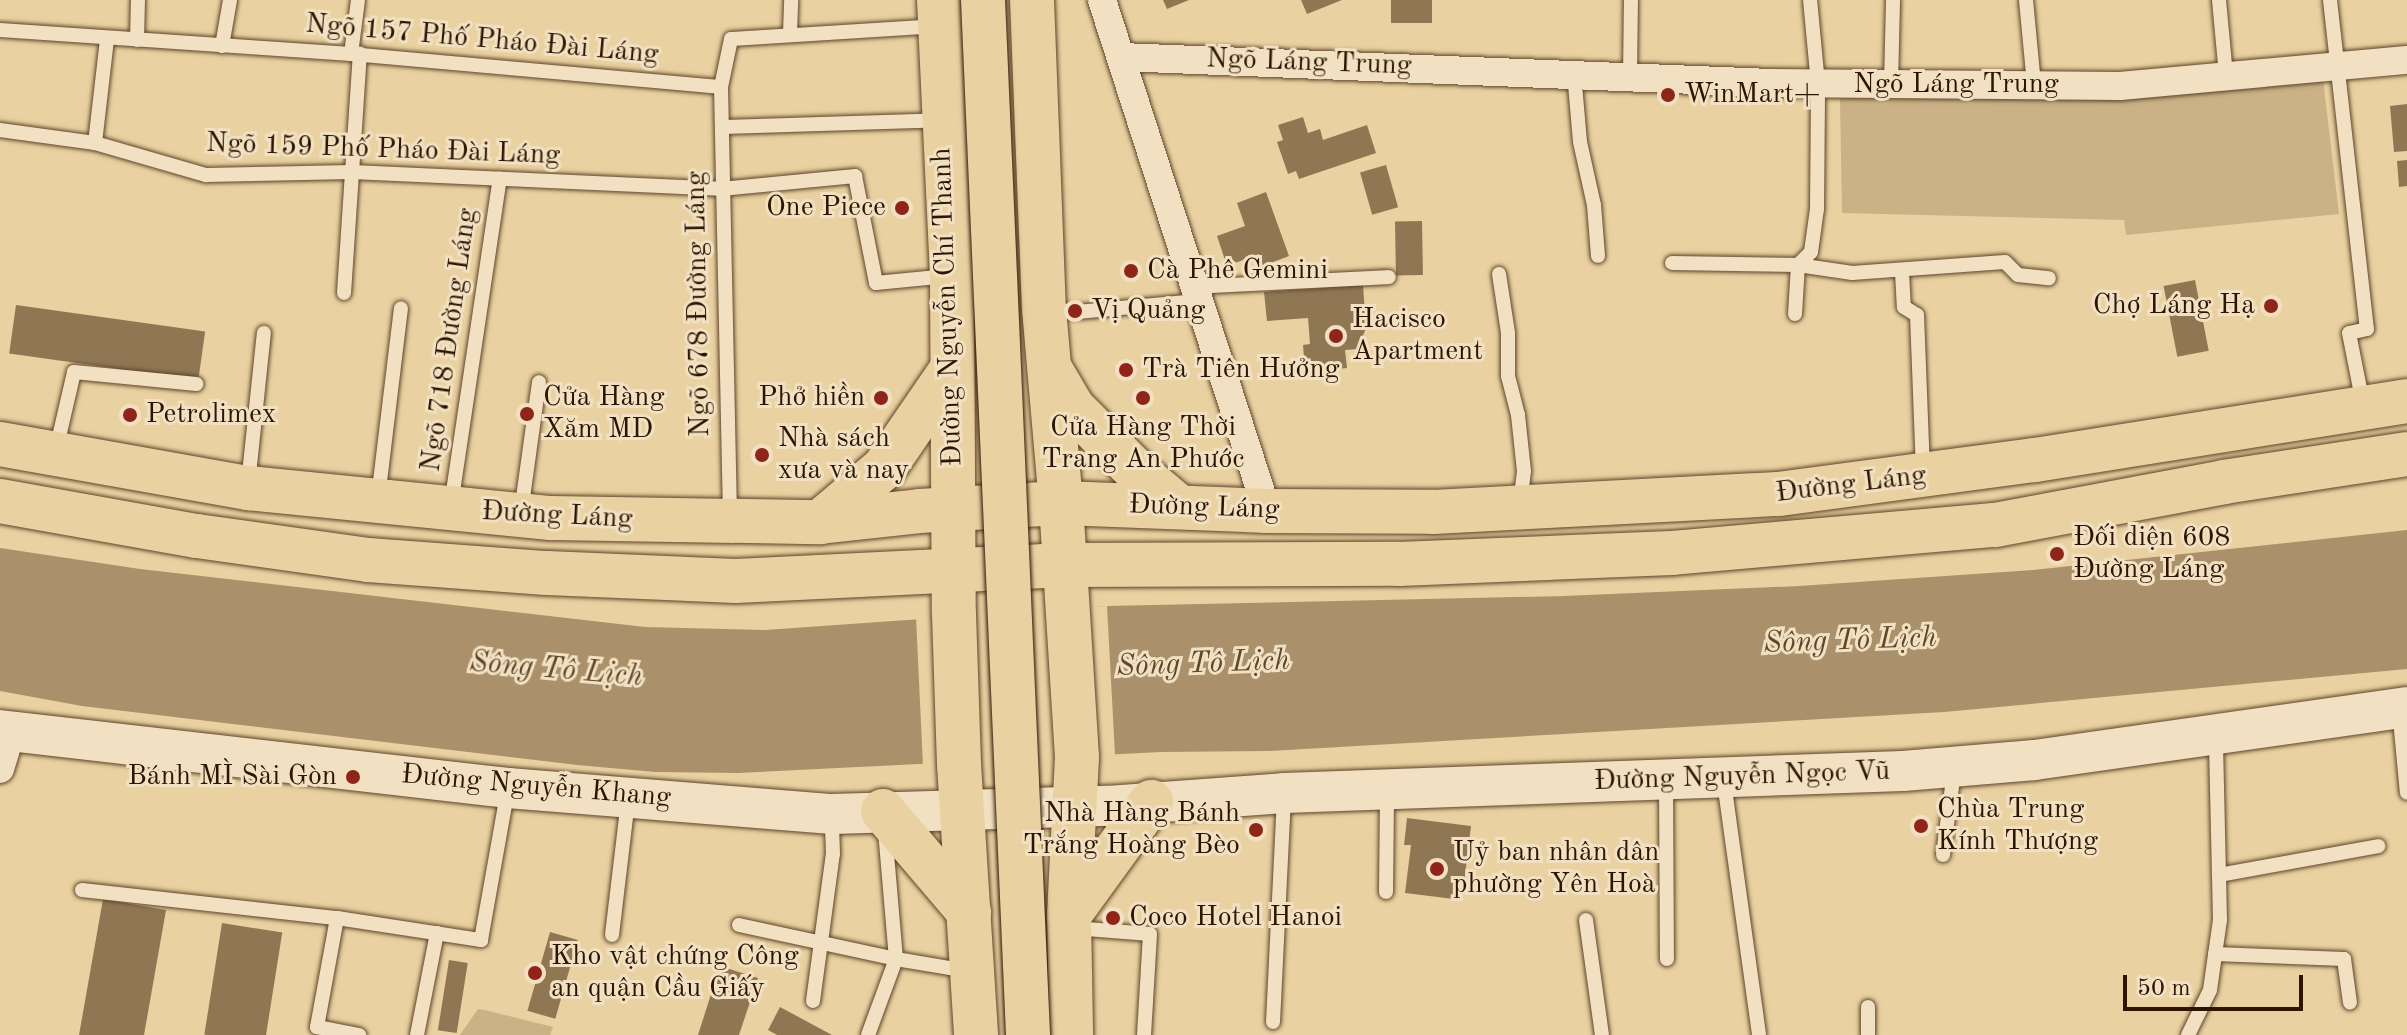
<!DOCTYPE html>
<meta charset="utf-8">
<style>
body{margin:0}
#map{position:relative;width:2407px;height:1035px;overflow:hidden;background:#ead1a1;font-family:"Old Standard TT",serif}
div>[style]{position:absolute}
[style*='--x']{left:calc(var(--x)*1px);top:calc(var(--y)*1px);width:calc(var(--w)*1px);rotate:calc(var(--a)*1deg)}
.green>*{inset:0;background:#cab186}
.water>*{inset:0;background:#aa916b}
.pier>*{inset:0;background:#ead1a1}
.building>*{inset:0;background:#907754;transform-origin:0 0}
.roads{filter:drop-shadow(0 0 2px #5d4429) drop-shadow(0 0 2px #5d4429)}
.service>*{height:14px;margin:-7px;padding:0 7px;transform-origin:7px;border-radius:7px;background:#f1e1c2}
.minor>*{height:28px;margin:-14px;padding:0 14px;transform-origin:14px;border-radius:14px;background:#f1e1c2}
.secondary>*{height:40px;margin:-20px;padding:0 20px;transform-origin:20px;border-radius:20px;background:#f1e1c2}
.primary>*{height:44px;margin:-22px;padding:0 22px;transform-origin:22px;border-radius:22px;background:#ead1a1}
.bridges{filter:drop-shadow(0 0 2px #2e1501) drop-shadow(0 0 2px #2e1501)}
.primary-bridge>*{height:44px;margin:-22px;padding:0 22px;transform-origin:22px;border-radius:22px;background:#ead1a1}
.dots>*{width:22px;height:22px;translate:-50% -50%;box-sizing:border-box;border:4px solid #f1e1c2;border-radius:50%}
span{translate:-50% -50%;white-space:nowrap;text-align:center;line-height:1.15;-webkit-text-stroke:6px #f1e1c2;paint-order:stroke}
.street-label{font-size:28px;color:#2e1501}
.poi-label{font-size:28px;color:#2e1501}
.left{translate:0 -50%;text-align:left}
.right{translate:-100% -50%;text-align:right}
.water-label{font-size:30px;color:#60472b;font-style:italic}
.scale{position:absolute;left:2123px;top:975px;width:180px;height:36px;box-sizing:border-box;border:4px solid #2e1501;border-top:0;padding-left:10px;font-size:24px;line-height:28px;white-space:nowrap;color:#2e1501;-webkit-text-stroke:6px #f1e1c2;paint-order:stroke}
</style>
<div id="map">
<div class="green">
<div style="clip-path:polygon(2323px 79px,2339px 214px,2126px 235px,2124px 220px,1842px 213px,1840px 98px,2108px 96px)"></div>
<div style="clip-path:polygon(478px 1009px,485px 1010px,553px 1027px,550px 1035px,460px 1035px)"></div>
</div>
<div class="water">
<div style="clip-path:polygon(2407px 530px,2407px 669px,1944px 712px,1269px 751px,1161px 752px,738px 773px,655px 772px,577px 765px,82px 706px,0 691px,0 548px,140px 569px,645px 627px,765px 630px,1107px 606px,1564px 596px,1799px 586px,2033px 570px)"></div>
</div>
<div class="pier">
<div style="clip-path:polygon(1042px 605px,1042px 609px,1107px 606px,1115px 755px,989px 766px,988px 762px,923px 766px,916px 617px)"></div>
</div>
<div class="building">
<div style="clip-path:polygon(1163px 0,1189px 0,1167px 9px)"></div>
<div style="clip-path:polygon(1301px 0,1342px 0,1307px 14px)"></div>
<div style="left:1391px;top:0;width:41px;height:23px"></div>
<div style="clip-path:polygon(2407px 104px,2407px 151px,2394px 152px,2390px 106px)"></div>
<div style="clip-path:polygon(1303px 117px,1308px 133px,1320px 129px,1323px 140px,1367px 125px,1376px 153px,1299px 179px,1296px 171px,1288px 174px,1277px 142px,1283px 140px,1278px 125px)"></div>
<div style="clip-path:polygon(2407px 160px,2407px 186px,2399px 187px,2397px 161px)"></div>
<div style="left:1386px;top:165px;width:44px;height:27px;rotate:74deg"></div>
<div style="clip-path:polygon(1266px 192px,1289px 256px,1263px 266px,1259px 254px,1227px 266px,1217px 236px,1245px 226px,1237px 203px)"></div>
<div style="left:1422px;top:221px;width:54px;height:27px;rotate:89deg"></div>
<div style="left:2195px;top:280px;width:72px;height:32px;rotate:79deg"></div>
<div style="clip-path:polygon(1363px 285px,1366px 328px,1358px 349px,1345px 350px,1347px 368px,1305px 372px,1303px 345px,1310px 344px,1308px 318px,1267px 321px,1264px 292px)"></div>
<div style="left:16px;top:305px;width:191px;height:49px;rotate:8deg"></div>
<div style="clip-path:polygon(1407px 818px,1471px 826px,1462px 900px,1405px 893px,1411px 845px,1404px 845px)"></div>
<div style="left:103px;top:899px;width:64px;height:138px;rotate:10deg"></div>
<div style="left:222px;top:923px;width:61px;height:113px;rotate:9deg"></div>
<div style="left:550px;top:932px;width:29px;height:82px;rotate:16deg"></div>
<div style="left:449px;top:960px;width:19px;height:71px;rotate:9deg"></div>
<div style="clip-path:polygon(720px 966px,758px 978px,739px 1035px,698px 1035px)"></div>
<div style="clip-path:polygon(780px 1007px,832px 1035px,777px 1035px,768px 1030px)"></div>
</div>
<div class="roads">
<div class="service">
<div style="--x:2026;--y:0;--w:85;--a:84.6"></div>
<div style="--x:2219;--y:0;--w:75;--a:84.7"></div>
<div style="--x:2330;--y:0;--w:331;--a:83.6"></div>
<div style="--x:2367;--y:329;--w:18;--a:167"></div>
<div style="--x:2349;--y:333;--w:72;--a:78.8"></div>
<div style="--x:0;--y:30;--w:352;--a:3.9"></div>
<div style="--x:351;--y:54;--w:371;--a:5.1"></div>
<div style="--x:790;--y:34;--w:34;--a:-88"></div>
<div style="--x:137;--y:40;--w:40;--a:-88.6"></div>
<div style="--x:222;--y:46;--w:47;--a:-80.1"></div>
<div style="--x:351;--y:54;--w:54;--a:-82.6"></div>
<div style="--x:1574;--y:73;--w:69;--a:85"></div>
<div style="--x:1580;--y:142;--w:65;--a:77.5"></div>
<div style="--x:1594;--y:205;--w:51;--a:85.5"></div>
<div style="--x:1630;--y:77;--w:77;--a:-89.3"></div>
<div style="--x:1891;--y:84;--w:84;--a:-88.6"></div>
<div style="--x:723;--y:127;--w:219;--a:-1.8"></div>
<div style="--x:0;--y:130;--w:96;--a:7.8"></div>
<div style="--x:95;--y:143;--w:116;--a:16.1"></div>
<div style="--x:206;--y:175;--w:146;--a:-1.2"></div>
<div style="--x:352;--y:172;--w:369;--a:2.6"></div>
<div style="--x:721;--y:189;--w:135;--a:-5.5"></div>
<div style="--x:855;--y:176;--w:109;--a:78.9"></div>
<div style="--x:876;--y:283;--w:72;--a:-5.6"></div>
<div style="--x:95;--y:143;--w:105;--a:-83.4"></div>
<div style="--x:1672;--y:263;--w:126;--a:0.9"></div>
<div style="--x:1798;--y:265;--w:55;--a:8.4"></div>
<div style="--x:1852;--y:273;--w:153;--a:-4.1"></div>
<div style="--x:2005;--y:262;--w:18;--a:45"></div>
<div style="--x:2018;--y:275;--w:31;--a:6"></div>
<div style="--x:1902;--y:272;--w:35;--a:87"></div>
<div style="--x:1904;--y:307;--w:15;--a:32"></div>
<div style="--x:1917;--y:315;--w:154;--a:87.8"></div>
<div style="--x:1499;--y:274;--w:60;--a:81.3"></div>
<div style="--x:1508;--y:333;--w:43;--a:90"></div>
<div style="--x:1508;--y:376;--w:40;--a:75.6"></div>
<div style="--x:1518;--y:415;--w:56;--a:83.9"></div>
<div style="--x:1524;--y:471;--w:33;--a:97"></div>
<div style="--x:1193;--y:287;--w:196;--a:-2.9"></div>
<div style="--x:344;--y:293;--w:240;--a:-86.2"></div>
<div style="--x:1048;--y:309;--w:29;--a:6"></div>
<div style="--x:1077;--y:312;--w:121;--a:-5.2"></div>
<div style="--x:1795;--y:314;--w:49;--a:-86.5"></div>
<div style="--x:1798;--y:265;--w:18;--a:-45"></div>
<div style="--x:1811;--y:252;--w:43;--a:-82.1"></div>
<div style="--x:1817;--y:209;--w:125;--a:-89.5"></div>
<div style="--x:1818;--y:84;--w:84;--a:-95.4"></div>
<div style="--x:56;--y:450;--w:80;--a:-77"></div>
<div style="--x:74;--y:372;--w:123;--a:5.6"></div>
<div style="--x:248;--y:484;--w:152;--a:-84"></div>
<div style="--x:378;--y:498;--w:191;--a:-83.1"></div>
<div style="--x:451;--y:505;--w:330;--a:-81.5"></div>
<div style="--x:521;--y:512;--w:131;--a:-82.1"></div>
<div style="--x:730;--y:516;--w:429;--a:-91.2"></div>
<div style="--x:721;--y:87;--w:49;--a:-78.2"></div>
<div style="--x:731;--y:39;--w:205;--a:-3.6"></div>
<div style="--x:2399;--y:709;--w:84;--a:84.6"></div>
<div style="--x:1666;--y:780;--w:179;--a:89.7"></div>
<div style="--x:1724;--y:782;--w:255;--a:82.1"></div>
<div style="--x:1943;--y:855;--w:85;--a:-82.5"></div>
<div style="--x:2219;--y:875;--w:162;--a:-10.3"></div>
<div style="--x:82;--y:890;--w:257;--a:6.3"></div>
<div style="--x:337;--y:918;--w:146;--a:8.7"></div>
<div style="--x:481;--y:940;--w:153;--a:-79.9"></div>
<div style="--x:1386;--y:892;--w:98;--a:-89.4"></div>
<div style="--x:337;--y:918;--w:111;--a:100.4"></div>
<div style="--x:317;--y:1027;--w:43;--a:10.8"></div>
<div style="--x:1586;--y:920;--w:116;--a:82.1"></div>
<div style="--x:739;--y:925;--w:161;--a:12.2"></div>
<div style="--x:896;--y:959;--w:55;--a:9.5"></div>
<div style="--x:950;--y:968;--w:19;--a:-3"></div>
<div style="--x:1074;--y:928;--w:76;--a:4.5"></div>
<div style="--x:1150;--y:934;--w:101;--a:93.4"></div>
<div style="--x:612;--y:935;--w:136;--a:-83.2"></div>
<div style="--x:2215;--y:954;--w:129;--a:2.2"></div>
<div style="--x:2344;--y:959;--w:44;--a:82.2"></div>
<div style="--x:813;--y:1001;--w:148;--a:-82.3"></div>
<div style="--x:833;--y:854;--w:36;--a:-92"></div>
<div style="--x:1273;--y:1022;--w:227;--a:-87.2"></div>
<div style="--x:417;--y:1035;--w:104;--a:-78.9"></div>
<div style="--x:868;--y:1035;--w:81;--a:-69.8"></div>
<div style="--x:896;--y:959;--w:128;--a:-94.9"></div>
<div style="--x:1868;--y:1035;--w:28;--a:-90"></div>
<div style="--x:2188;--y:1035;--w:50;--a:-63.9"></div>
<div style="--x:2210;--y:990;--w:71;--a:-81.9"></div>
<div style="--x:2220;--y:920;--w:182;--a:-91.3"></div>
</div>
<div class="minor">
<div style="--x:1102;--y:0;--w:537;--a:72.1"></div>
<div style="--x:1121;--y:57;--w:650;--a:2.29"></div>
<div style="--x:1770;--y:83;--w:350;--a:0.5"></div>
<div style="--x:2120;--y:86;--w:288;--a:-5.2"></div>
<div style="--x:0;--y:769;--w:39;--a:-73"></div>
</div>
<div class="secondary">
<div style="--x:0;--y:730;--w:511;--a:6.51"></div>
<div style="--x:508;--y:788;--w:325;--a:4.6"></div>
<div style="--x:832;--y:814;--w:276;--a:-1.7"></div>
<div style="--x:1108;--y:806;--w:176;--a:-4.2"></div>
<div style="--x:1284;--y:793;--w:619;--a:-2.04"></div>
<div style="--x:1903;--y:771;--w:132;--a:-4.8"></div>
<div style="--x:2035;--y:760;--w:376;--a:-8.1"></div>
</div>
<div class="primary">
<div style="--x:939;--y:0;--w:276;--a:87.3"></div>
<div style="--x:952;--y:276;--w:338;--a:89.7"></div>
<div style="--x:954;--y:614;--w:150;--a:88.1"></div>
<div style="--x:959;--y:764;--w:272;--a:86.4"></div>
<div style="--x:1032;--y:0;--w:309;--a:87.8"></div>
<div style="--x:1044;--y:309;--w:195;--a:85"></div>
<div style="--x:1061;--y:503;--w:255;--a:86.4"></div>
<div style="--x:1077;--y:757;--w:158;--a:92.9"></div>
<div style="--x:1069;--y:915;--w:120;--a:89"></div>
<div style="--x:1052;--y:372;--w:42;--a:59.7"></div>
<div style="--x:1073;--y:408;--w:86;--a:45"></div>
<div style="--x:1134;--y:469;--w:57;--a:40.1"></div>
<div style="--x:0;--y:444;--w:252;--a:10.1"></div>
<div style="--x:248;--y:488;--w:304;--a:5.7"></div>
<div style="--x:551;--y:518;--w:269;--a:0.9"></div>
<div style="--x:820;--y:522;--w:100;--a:-6.3"></div>
<div style="--x:919;--y:511;--w:142;--a:-3.2"></div>
<div style="--x:1061;--y:503;--w:206;--a:2.2"></div>
<div style="--x:1267;--y:511;--w:166;--a:0.3"></div>
<div style="--x:1433;--y:512;--w:346;--a:-3"></div>
<div style="--x:1779;--y:494;--w:258;--a:-7.6"></div>
<div style="--x:2035;--y:460;--w:377;--a:-9"></div>
<div style="--x:0;--y:501;--w:200;--a:10.1"></div>
<div style="--x:197;--y:536;--w:173;--a:8"></div>
<div style="--x:368;--y:560;--w:179;--a:4.2"></div>
<div style="--x:547;--y:573;--w:189;--a:2.4"></div>
<div style="--x:736;--y:581;--w:329;--a:-2.8"></div>
<div style="--x:1065;--y:565;--w:334;--a:-0.2"></div>
<div style="--x:1399;--y:564;--w:273;--a:-2.3"></div>
<div style="--x:1672;--y:553;--w:324;--a:-5"></div>
<div style="--x:1995;--y:525;--w:233;--a:-10.6"></div>
<div style="--x:2224;--y:482;--w:185;--a:-8.7"></div>
<div style="--x:820;--y:522;--w:84;--a:-40.2"></div>
<div style="--x:884;--y:468;--w:119;--a:-55.6"></div>
<div style="--x:883;--y:811;--w:133;--a:49.6"></div>
<div style="--x:1069;--y:915;--w:140;--a:-54"></div>
</div>
</div>
<div class="bridges">
<div class="primary-bridge">
<div style="--x:983;--y:0;--w:1036;--a:87.51"></div>
</div>
</div>
<div class="dots">
<div style="left:1668px;top:95px;background:#8f2418"></div>
<div style="left:902px;top:208px;background:#8f2418"></div>
<div style="left:1131px;top:271px;background:#8f2418"></div>
<div style="left:2271px;top:306px;background:#8f2418"></div>
<div style="left:1075px;top:311px;background:#8f2418"></div>
<div style="left:1336px;top:336px;background:#8f2418"></div>
<div style="left:1126px;top:370px;background:#8f2418"></div>
<div style="left:881px;top:398px;background:#8f2418"></div>
<div style="left:1143px;top:398px;background:#8f2418"></div>
<div style="left:527px;top:414px;background:#8f2418"></div>
<div style="left:130px;top:415px;background:#8f2418"></div>
<div style="left:762px;top:455px;background:#8f2418"></div>
<div style="left:2057px;top:554px;background:#8f2418"></div>
<div style="left:353px;top:777px;background:#8f2418"></div>
<div style="left:1921px;top:826px;background:#8f2418"></div>
<div style="left:1256px;top:830px;background:#8f2418"></div>
<div style="left:1437px;top:869px;background:#8f2418"></div>
<div style="left:1113px;top:918px;background:#8f2418"></div>
<div style="left:535px;top:973px;background:#8f2418"></div>
</div>
<div class="street-label">
<span style="left:482px;top:40px;rotate:5deg">Ngõ 157 Phố Pháo Đài Láng</span>
<span style="left:1309px;top:63px;rotate:2deg">Ngõ Láng Trung</span>
<span style="left:1956px;top:85px">Ngõ Láng Trung</span>
<span style="left:383px;top:150px;rotate:2deg">Ngõ 159 Phố Pháo Đài Láng</span>
<span style="left:699px;top:304px;rotate:-91deg">Ngõ 678 Đường Láng</span>
<span style="left:948px;top:307px;rotate:-92deg">Đường Nguyễn Chí Thanh</span>
<span style="left:450px;top:340px;rotate:-82deg">Ngõ 718 Đường Láng</span>
<span style="left:1851px;top:485px;rotate:-7deg">Đường Láng</span>
<span style="left:1204px;top:508px;rotate:2deg">Đường Láng</span>
<span style="left:557px;top:516px;rotate:3deg">Đường Láng</span>
<span style="left:1742px;top:777px;rotate:-2deg">Đường Nguyễn Ngọc Vũ</span>
<span style="left:536px;top:787px;rotate:5deg">Đường Nguyễn Khang</span>
</div>
<div class="poi-label">
<span class="left" style="left:1684px;top:95px">WinMart+</span>
<span class="right" style="left:886px;top:208px">One Piece</span>
<span class="left" style="left:1147px;top:271px">Cà Phê Gemini</span>
<span class="right" style="left:2255px;top:306px">Chợ Láng Hạ</span>
<span class="left" style="left:1091px;top:311px">Vị Quảng</span>
<span class="left" style="left:1352px;top:336px">Hacisco<br>Apartment</span>
<span class="left" style="left:1142px;top:370px">Trà Tiên Hưởng</span>
<span class="left" style="left:543px;top:414px">Cửa Hàng<br>Xăm MD</span>
<span class="right" style="left:865px;top:398px">Phở hiền</span>
<span class="left" style="left:146px;top:415px">Petrolimex</span>
<span style="left:1143px;top:444px">Cửa Hàng Thời<br>Trang An Phước</span>
<span class="left" style="left:778px;top:455px">Nhà sách<br>xưa và nay</span>
<span class="left" style="left:2073px;top:554px">Đối diện 608<br>Đường Láng</span>
<span class="right" style="left:337px;top:777px">Bánh MÌ Sài Gòn</span>
<span class="left" style="left:1937px;top:826px">Chùa Trung<br>Kính Thượng</span>
<span class="right" style="left:1240px;top:830px">Nhà Hàng Bánh<br>Trắng Hoàng Bèo</span>
<span class="left" style="left:1453px;top:869px">Uỷ ban nhân dân<br>phường Yên Hoà</span>
<span class="left" style="left:1129px;top:918px">Coco Hotel Hanoi</span>
<span class="left" style="left:551px;top:973px">Kho vật chứng Công<br>an quận Cầu Giấy</span>
</div>
<div class="water-label">
<span style="left:1850px;top:641px;rotate:-2deg">Sông Tô Lịch</span>
<span style="left:1203px;top:664px;rotate:-2deg">Sông Tô Lịch</span>
<span style="left:556px;top:670px;rotate:5deg">Sông Tô Lịch</span>
</div>
<div class="scale">50 m</div>
</div>
